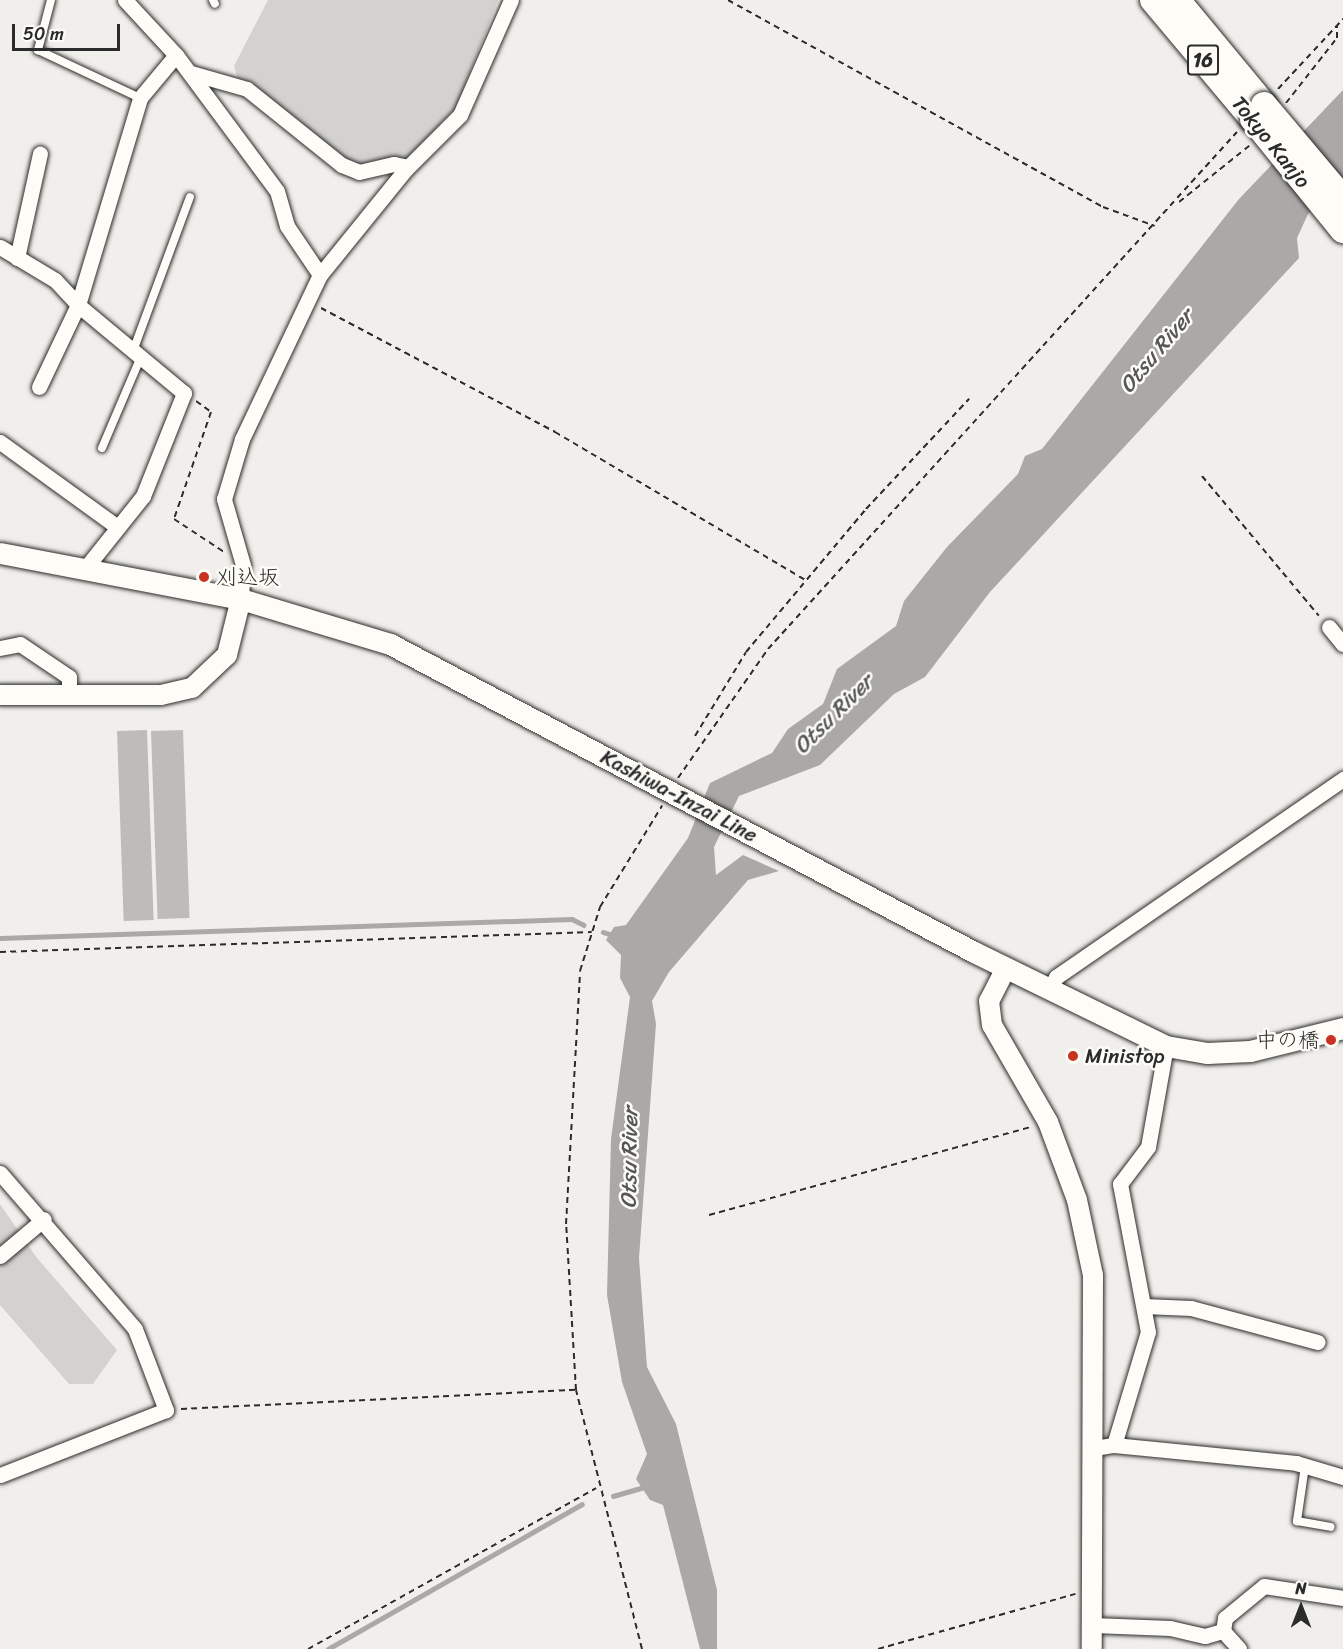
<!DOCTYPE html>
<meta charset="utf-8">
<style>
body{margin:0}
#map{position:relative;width:1343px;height:1649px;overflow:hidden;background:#f0efeb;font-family:Sriracha,"Klee One",sans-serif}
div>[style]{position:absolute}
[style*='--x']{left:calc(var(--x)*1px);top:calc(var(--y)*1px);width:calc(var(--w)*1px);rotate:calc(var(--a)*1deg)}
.green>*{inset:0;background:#d3d2cf}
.water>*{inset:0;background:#aaa9a7}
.stream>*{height:4.5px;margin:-2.25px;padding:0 2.25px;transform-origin:2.25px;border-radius:2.25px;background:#aaa9a7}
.building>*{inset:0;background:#bdbcb8;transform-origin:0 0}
.path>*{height:2px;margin-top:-1px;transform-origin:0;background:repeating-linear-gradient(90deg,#2b2b2b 0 6px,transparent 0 10.5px)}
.roads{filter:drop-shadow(0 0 2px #2b2b2b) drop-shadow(0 0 2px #2b2b2b)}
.service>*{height:8px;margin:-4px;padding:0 4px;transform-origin:4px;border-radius:4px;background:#fdfcf7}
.minor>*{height:15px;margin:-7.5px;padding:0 7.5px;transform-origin:7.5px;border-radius:7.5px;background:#fdfcf7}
.tertiary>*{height:20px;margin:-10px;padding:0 10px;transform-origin:10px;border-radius:10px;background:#fdfcf7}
.secondary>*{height:21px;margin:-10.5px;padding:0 10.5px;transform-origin:10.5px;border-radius:10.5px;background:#fdfcf7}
.trunk>*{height:26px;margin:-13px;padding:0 13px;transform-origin:13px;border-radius:13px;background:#fdfcf7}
.bridges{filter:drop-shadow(0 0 2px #2b2b2b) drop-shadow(0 0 2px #2b2b2b)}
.trunk-bridge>*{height:26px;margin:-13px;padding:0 13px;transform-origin:13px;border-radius:13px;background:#fdfcf7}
.dots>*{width:16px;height:16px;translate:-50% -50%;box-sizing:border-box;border:3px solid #fdfcf7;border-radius:50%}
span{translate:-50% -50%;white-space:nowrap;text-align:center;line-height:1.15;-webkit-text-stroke:5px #fdfcf7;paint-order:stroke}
.shield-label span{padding:2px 4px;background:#fdfcf7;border:2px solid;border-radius:4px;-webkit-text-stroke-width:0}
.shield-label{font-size:20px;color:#2b2b2b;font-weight:700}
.street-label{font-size:21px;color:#2b2b2b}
.poi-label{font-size:21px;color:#2b2b2b}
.left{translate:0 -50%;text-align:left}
.right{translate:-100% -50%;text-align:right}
.water-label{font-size:22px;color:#575756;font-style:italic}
.north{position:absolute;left:1271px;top:1577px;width:60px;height:60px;-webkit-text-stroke:4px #fdfcf7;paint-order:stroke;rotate:0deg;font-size:16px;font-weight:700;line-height:24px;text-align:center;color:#2b2b2b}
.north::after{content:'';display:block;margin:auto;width:21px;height:27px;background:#2b2b2b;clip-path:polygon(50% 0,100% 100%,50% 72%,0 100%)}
.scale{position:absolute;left:12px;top:24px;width:108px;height:27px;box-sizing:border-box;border:3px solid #2b2b2b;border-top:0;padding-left:8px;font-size:18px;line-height:21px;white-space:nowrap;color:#2b2b2b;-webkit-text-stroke:4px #fdfcf7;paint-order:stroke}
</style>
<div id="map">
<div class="green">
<div style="clip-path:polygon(268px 0,498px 0,456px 108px,406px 161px,363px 166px,322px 154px,242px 93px,234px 66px)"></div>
<div style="clip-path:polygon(0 1204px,37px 1258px,117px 1350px,93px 1384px,69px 1384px,0 1305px)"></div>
</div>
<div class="water">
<div style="clip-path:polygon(1343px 90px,1343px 180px,1308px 214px,1297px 238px,1299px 258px,990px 592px,925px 677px,894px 694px,820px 765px,739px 796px,714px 847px,716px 875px,743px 855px,779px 871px,748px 880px,669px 972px,652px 1001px,656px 1024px,639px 1258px,647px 1367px,676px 1424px,717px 1590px,717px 1649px,700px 1649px,663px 1505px,650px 1500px,636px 1479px,647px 1454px,622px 1382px,607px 1295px,611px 1139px,630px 997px,620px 978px,621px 955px,606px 940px,614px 927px,626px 925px,688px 838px,710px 783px,772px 753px,788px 729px,823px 704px,837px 669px,896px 626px,904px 601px,947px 547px,1018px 474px,1025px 456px,1042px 449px,1239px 199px)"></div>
</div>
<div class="stream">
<div style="--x:603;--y:932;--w:13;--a:18"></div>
<div style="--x:0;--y:938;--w:572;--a:-1.9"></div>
<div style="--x:572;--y:919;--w:13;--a:27"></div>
<div style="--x:613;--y:1496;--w:33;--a:-16"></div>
<div style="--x:328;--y:1649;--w:292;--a:-29.7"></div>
</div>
<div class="building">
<div style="left:147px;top:730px;width:190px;height:30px;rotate:88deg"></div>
<div style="left:183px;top:730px;width:188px;height:32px;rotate:88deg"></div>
</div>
<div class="path">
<div style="--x:728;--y:0;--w:428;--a:28.9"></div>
<div style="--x:1103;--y:207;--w:55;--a:20.1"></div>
<div style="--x:1278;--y:89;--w:96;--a:-47.1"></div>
<div style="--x:1286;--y:103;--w:83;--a:-51.9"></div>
<div style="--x:1337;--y:38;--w:13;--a:-90"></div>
<div style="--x:1179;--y:202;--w:90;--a:-38.7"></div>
<div style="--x:321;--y:308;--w:265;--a:27.9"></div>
<div style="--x:555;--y:432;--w:291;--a:30.6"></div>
<div style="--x:196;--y:401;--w:19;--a:36"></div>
<div style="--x:211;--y:412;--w:113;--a:109.1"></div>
<div style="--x:174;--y:519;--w:60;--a:33.4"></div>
<div style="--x:1202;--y:476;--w:182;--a:50.1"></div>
<div style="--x:695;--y:736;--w:98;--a:-58.7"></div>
<div style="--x:746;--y:652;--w:187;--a:-50"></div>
<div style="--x:866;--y:509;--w:151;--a:-46.9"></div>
<div style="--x:678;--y:778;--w:157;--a:-55.1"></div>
<div style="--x:768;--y:649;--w:698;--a:-47.79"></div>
<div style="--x:0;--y:952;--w:592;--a:-1.93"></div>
<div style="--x:709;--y:1215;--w:333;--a:-15.3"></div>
<div style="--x:181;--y:1409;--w:395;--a:-2.8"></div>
<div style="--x:308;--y:1649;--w:330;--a:-29.2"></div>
<div style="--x:642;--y:1649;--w:267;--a:-104.3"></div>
<div style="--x:576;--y:1390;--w:166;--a:-93.4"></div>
<div style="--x:566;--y:1224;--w:253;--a:-86.8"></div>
<div style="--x:580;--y:971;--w:67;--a:-72.6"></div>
<div style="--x:600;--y:907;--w:119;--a:-58.5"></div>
<div style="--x:878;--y:1649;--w:205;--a:-15.6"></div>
</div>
<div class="roads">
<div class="service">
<div style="--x:51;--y:0;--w:52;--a:104.6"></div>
<div style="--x:38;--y:50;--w:113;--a:25.2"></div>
<div style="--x:213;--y:0;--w:4;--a:63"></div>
<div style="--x:133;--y:351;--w:164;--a:-69.7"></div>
<div style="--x:102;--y:448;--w:97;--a:-66.9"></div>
<div style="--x:1305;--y:1466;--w:56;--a:98.3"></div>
<div style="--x:1297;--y:1521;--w:34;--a:10"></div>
</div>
<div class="minor">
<div style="--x:125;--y:0;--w:75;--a:47.2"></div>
<div style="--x:176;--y:55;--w:169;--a:53.4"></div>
<div style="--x:277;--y:191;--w:36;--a:74"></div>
<div style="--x:287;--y:226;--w:59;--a:56"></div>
<div style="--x:191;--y:73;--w:58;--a:15.9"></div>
<div style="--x:247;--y:89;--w:122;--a:38.7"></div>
<div style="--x:342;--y:165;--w:18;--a:22"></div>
<div style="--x:359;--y:172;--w:36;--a:-13"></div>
<div style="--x:394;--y:164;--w:14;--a:12"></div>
<div style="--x:0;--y:247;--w:64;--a:31"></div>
<div style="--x:55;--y:280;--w:34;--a:47"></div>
<div style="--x:78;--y:305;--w:216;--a:-73.3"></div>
<div style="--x:140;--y:98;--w:56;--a:-50.1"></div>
<div style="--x:17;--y:258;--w:107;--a:-77.6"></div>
<div style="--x:39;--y:387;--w:91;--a:-64.6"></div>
<div style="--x:78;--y:305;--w:138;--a:39.7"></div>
<div style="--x:184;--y:393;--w:111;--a:111.7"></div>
<div style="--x:143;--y:496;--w:95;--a:128.6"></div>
<div style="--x:0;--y:442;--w:143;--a:35.9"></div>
<div style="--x:241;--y:599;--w:34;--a:-87"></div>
<div style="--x:243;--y:565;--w:69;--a:-106.1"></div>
<div style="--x:224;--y:499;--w:63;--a:-73.3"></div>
<div style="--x:242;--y:439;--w:182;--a:-64.6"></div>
<div style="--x:320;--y:275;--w:135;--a:-51"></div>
<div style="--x:405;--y:170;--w:78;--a:-45"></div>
<div style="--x:460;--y:115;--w:126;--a:-66.1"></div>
<div style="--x:1329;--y:627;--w:22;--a:51"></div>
<div style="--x:0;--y:648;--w:20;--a:-11"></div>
<div style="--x:20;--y:644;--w:59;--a:34"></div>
<div style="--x:69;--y:677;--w:16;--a:90"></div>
<div style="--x:1050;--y:988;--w:13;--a:-61"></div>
<div style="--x:1056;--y:977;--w:349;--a:-34.6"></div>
<div style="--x:0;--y:1173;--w:206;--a:49.1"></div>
<div style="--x:135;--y:1329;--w:87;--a:69.1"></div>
<div style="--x:166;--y:1410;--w:178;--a:158.6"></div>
<div style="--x:0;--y:1256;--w:57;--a:-40.1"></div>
<div style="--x:1144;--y:1306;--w:47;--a:2.4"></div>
<div style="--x:1191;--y:1308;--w:131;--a:15"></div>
<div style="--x:1114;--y:1445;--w:118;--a:-73.3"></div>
<div style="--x:1148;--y:1332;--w:151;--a:-100.7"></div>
<div style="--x:1120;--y:1184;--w:46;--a:-52.9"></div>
<div style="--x:1148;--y:1147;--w:103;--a:-79.9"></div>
<div style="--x:1094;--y:1448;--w:20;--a:-9"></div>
<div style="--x:1114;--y:1445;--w:183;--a:5.6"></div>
<div style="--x:1296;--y:1463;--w:49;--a:16.6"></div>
<div style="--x:1093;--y:1625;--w:77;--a:2.2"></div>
<div style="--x:1170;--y:1628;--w:36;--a:13"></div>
<div style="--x:1205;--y:1636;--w:19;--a:-16"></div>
<div style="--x:1223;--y:1631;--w:24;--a:48"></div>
<div style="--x:1223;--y:1631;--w:13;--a:-81"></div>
<div style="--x:1225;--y:1618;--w:50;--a:-39.4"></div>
<div style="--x:1264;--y:1586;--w:80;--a:8.6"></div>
</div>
<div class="tertiary">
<div style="--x:0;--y:695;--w:161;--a:0"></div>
<div style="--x:161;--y:695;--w:32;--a:-13"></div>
<div style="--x:192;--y:688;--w:48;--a:-43.3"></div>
<div style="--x:227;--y:655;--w:58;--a:-76"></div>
<div style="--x:1006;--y:968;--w:37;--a:117"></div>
<div style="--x:989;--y:1001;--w:24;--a:83"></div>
<div style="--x:992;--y:1025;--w:112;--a:60"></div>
<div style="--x:1048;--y:1122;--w:83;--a:69.6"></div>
<div style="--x:1077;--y:1200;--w:77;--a:78"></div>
<div style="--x:1093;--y:1275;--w:374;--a:90.2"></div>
</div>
<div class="secondary">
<div style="--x:0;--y:553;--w:245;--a:10.8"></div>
<div style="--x:241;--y:599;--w:156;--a:16.8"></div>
<div style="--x:390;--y:644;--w:660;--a:27.81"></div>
<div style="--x:974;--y:952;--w:214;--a:26.1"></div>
<div style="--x:1166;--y:1046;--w:42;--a:9.7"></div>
<div style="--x:1207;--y:1053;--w:43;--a:-2.7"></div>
<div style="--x:1250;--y:1051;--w:96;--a:-13.9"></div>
</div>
<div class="trunk">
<div style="--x:1153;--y:0;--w:155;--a:50"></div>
<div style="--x:1177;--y:0;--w:136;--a:50.4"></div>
</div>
</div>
<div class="bridges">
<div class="trunk-bridge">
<div style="--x:1264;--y:105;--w:123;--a:50"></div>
<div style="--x:1253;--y:119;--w:143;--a:51"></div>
</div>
</div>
<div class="dots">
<div style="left:204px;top:577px;background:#c8321e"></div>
<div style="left:1331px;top:1040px;background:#c8321e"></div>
<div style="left:1073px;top:1056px;background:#c8321e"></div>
</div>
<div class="shield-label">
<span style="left:1203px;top:60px">16</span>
</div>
<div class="street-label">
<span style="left:1271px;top:142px;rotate:51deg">Tokyo Kanjo</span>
<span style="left:679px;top:796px;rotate:28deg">Kashiwa-Inzai Line</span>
</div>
<div class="poi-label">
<span class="left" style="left:216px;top:577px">刈込坂</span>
<span class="right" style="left:1319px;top:1040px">中の橋</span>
<span class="left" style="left:1085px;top:1056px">Ministop</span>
</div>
<div class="water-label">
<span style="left:1156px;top:351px;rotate:-50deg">Otsu River</span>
<span style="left:833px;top:714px;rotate:-45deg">Otsu River</span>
<span style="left:629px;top:1158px;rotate:-89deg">Otsu River</span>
</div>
<div class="north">N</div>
<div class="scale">50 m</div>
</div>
